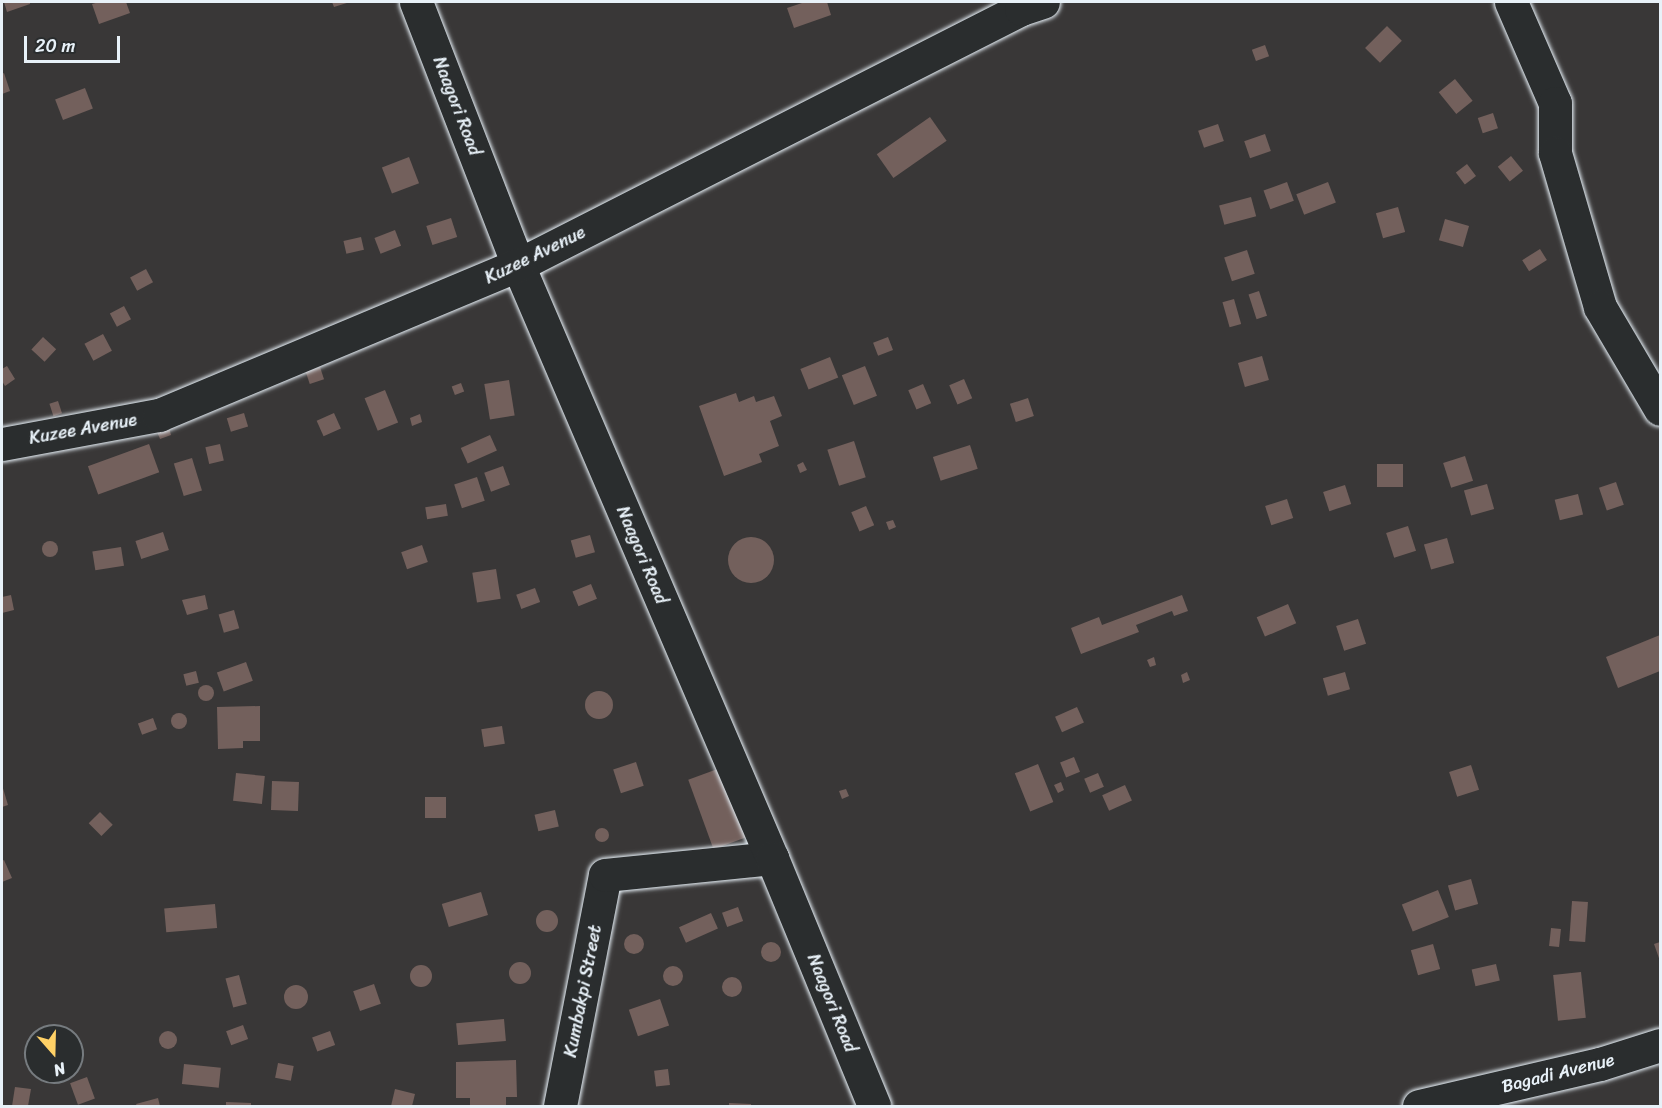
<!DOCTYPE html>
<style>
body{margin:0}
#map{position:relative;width:1662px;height:1108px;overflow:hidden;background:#393737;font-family:Sriracha,sans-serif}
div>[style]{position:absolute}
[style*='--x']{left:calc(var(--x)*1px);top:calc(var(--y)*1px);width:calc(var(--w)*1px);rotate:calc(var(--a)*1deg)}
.building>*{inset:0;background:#73605c;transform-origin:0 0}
.round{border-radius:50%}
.roads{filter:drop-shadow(0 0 2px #e8f1f8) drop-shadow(0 0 2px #e8f1f8)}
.minor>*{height:33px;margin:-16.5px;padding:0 16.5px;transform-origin:16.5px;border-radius:16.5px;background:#2a2d2e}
.tertiary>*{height:33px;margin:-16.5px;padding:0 16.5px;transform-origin:16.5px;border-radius:16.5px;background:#2a2d2e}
span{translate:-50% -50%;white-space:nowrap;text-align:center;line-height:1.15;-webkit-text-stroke:5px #2a2d2e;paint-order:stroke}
.street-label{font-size:18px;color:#e8f1f8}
.frame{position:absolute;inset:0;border:3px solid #e8f1f8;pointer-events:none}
.north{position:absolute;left:24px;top:1024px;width:60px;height:60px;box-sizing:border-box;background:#2a2d2e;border:2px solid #767b7f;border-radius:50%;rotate:160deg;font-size:16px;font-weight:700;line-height:24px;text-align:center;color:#e8f1f8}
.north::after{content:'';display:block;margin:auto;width:21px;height:27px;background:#ffd166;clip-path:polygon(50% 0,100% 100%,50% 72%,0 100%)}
.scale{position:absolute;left:24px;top:36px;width:96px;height:27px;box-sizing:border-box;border:3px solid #e8f1f8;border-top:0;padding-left:8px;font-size:18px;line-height:21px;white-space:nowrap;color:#e8f1f8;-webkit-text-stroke:4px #2a2d2e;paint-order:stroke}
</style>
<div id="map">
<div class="building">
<div style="clip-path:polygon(4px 2px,30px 2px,30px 4px,7px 12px)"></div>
<div style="clip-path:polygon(99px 2px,126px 2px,130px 13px,99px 24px,92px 4px)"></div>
<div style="clip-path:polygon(332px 2px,350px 2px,334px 7px)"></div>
<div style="clip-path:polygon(805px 2px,827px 2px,831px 15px,794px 28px,787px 8px)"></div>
<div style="left:1387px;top:26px;width:21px;height:31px;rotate:45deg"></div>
<div style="left:1265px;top:45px;width:12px;height:14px;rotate:70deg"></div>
<div style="clip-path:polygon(4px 73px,10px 91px,2px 94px,2px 74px)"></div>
<div style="left:1455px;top:79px;width:28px;height:21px;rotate:51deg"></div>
<div style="left:85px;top:88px;width:22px;height:32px;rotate:69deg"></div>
<div style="left:1493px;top:113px;width:16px;height:16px;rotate:72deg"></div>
<div style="left:930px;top:117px;width:29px;height:65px;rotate:55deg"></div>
<div style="left:1218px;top:124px;width:18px;height:21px;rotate:71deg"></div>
<div style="left:1265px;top:134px;width:18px;height:22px;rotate:71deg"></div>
<div style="left:1511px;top:156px;width:19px;height:17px;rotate:51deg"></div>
<div style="left:409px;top:157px;width:28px;height:29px;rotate:69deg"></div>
<div style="left:1467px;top:164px;width:15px;height:14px;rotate:53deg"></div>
<div style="left:1287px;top:182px;width:20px;height:25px;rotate:70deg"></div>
<div style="left:1328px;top:182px;width:22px;height:34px;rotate:69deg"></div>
<div style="left:1251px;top:197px;width:20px;height:33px;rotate:75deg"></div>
<div style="left:1398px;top:207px;width:26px;height:23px;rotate:74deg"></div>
<div style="left:451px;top:218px;width:20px;height:26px;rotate:72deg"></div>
<div style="left:1445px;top:219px;width:25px;height:22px;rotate:16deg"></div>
<div style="left:395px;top:230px;width:17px;height:22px;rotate:69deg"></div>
<div style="left:361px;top:237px;width:13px;height:18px;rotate:77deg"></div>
<div style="left:1540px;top:249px;width:13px;height:21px;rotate:58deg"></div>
<div style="left:1247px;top:250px;width:25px;height:24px;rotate:72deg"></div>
<div style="left:146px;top:269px;width:15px;height:18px;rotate:62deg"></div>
<div style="left:1259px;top:291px;width:26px;height:11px;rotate:72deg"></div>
<div style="left:1234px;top:299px;width:26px;height:12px;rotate:74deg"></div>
<div style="left:124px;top:306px;width:15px;height:16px;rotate:62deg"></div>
<div style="left:103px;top:334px;width:19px;height:21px;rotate:62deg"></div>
<div style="left:43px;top:337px;width:18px;height:17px;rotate:43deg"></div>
<div style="left:888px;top:337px;width:14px;height:16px;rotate:69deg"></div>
<div style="left:1262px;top:356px;width:25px;height:25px;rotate:74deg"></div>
<div style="left:830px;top:357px;width:22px;height:32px;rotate:68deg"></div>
<div style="clip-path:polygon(7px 366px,15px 379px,5px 386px,2px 381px,2px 369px)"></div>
<div style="left:865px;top:366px;width:32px;height:25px;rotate:68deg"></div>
<div style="left:320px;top:367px;width:13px;height:15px;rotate:72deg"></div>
<div style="left:964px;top:379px;width:21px;height:16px;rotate:67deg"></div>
<div style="left:509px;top:380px;width:36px;height:25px;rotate:81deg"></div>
<div style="left:461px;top:383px;width:9px;height:10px;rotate:69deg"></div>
<div style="left:923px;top:384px;width:21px;height:16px;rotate:67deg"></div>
<div style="left:385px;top:390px;width:35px;height:22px;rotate:68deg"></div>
<div style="clip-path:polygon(736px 393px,739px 402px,754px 396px,756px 402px,774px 396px,782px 416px,770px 421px,779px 446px,759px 454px,762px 462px,724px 476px,699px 406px)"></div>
<div style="left:1028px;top:398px;width:19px;height:19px;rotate:72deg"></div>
<div style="left:58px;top:401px;width:13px;height:9px;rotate:72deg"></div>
<div style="left:244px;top:413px;width:14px;height:18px;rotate:73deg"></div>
<div style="left:334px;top:413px;width:17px;height:19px;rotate:66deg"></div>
<div style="clip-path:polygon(420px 414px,422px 422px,412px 426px,410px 418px)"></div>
<div style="clip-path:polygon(168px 424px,171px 435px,160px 439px,156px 429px)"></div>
<div style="left:490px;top:435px;width:17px;height:32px;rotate:66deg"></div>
<div style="left:854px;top:441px;width:38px;height:28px;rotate:72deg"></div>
<div style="left:149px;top:444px;width:30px;height:65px;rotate:70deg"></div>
<div style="left:220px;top:444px;width:17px;height:15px;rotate:77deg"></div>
<div style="left:970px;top:445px;width:25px;height:39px;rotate:72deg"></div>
<div style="left:1465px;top:456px;width:26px;height:23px;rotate:72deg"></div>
<div style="left:192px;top:458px;width:34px;height:19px;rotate:73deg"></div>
<div style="clip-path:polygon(803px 462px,807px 470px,800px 473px,797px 465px)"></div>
<div style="left:1377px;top:464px;width:26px;height:23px"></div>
<div style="left:503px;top:466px;width:20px;height:20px;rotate:70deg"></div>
<div style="left:477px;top:477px;width:25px;height:24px;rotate:72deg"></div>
<div style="left:1616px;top:482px;width:24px;height:18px;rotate:71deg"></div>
<div style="left:1487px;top:484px;width:26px;height:24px;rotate:74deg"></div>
<div style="left:1345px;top:485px;width:20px;height:23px;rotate:72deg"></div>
<div style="left:1578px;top:494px;width:21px;height:24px;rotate:76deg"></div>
<div style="left:1287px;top:499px;width:20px;height:23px;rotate:72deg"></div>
<div style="left:446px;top:504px;width:12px;height:21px;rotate:81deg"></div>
<div style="left:866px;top:506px;width:21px;height:16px;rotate:67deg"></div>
<div style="clip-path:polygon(893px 520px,896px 527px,889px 530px,886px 522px)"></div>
<div style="left:1408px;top:526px;width:26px;height:23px;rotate:72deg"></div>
<div style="left:163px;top:532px;width:19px;height:29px;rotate:72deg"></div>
<div style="left:590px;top:535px;width:18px;height:20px;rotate:74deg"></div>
<div class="round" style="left:728px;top:537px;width:46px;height:46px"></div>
<div style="left:1447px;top:538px;width:26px;height:24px;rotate:74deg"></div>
<div class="round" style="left:42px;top:541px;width:16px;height:16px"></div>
<div style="left:422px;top:545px;width:18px;height:22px;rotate:71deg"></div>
<div style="left:121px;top:547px;width:19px;height:29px;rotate:81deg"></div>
<div style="left:496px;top:569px;width:30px;height:24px;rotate:81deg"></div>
<div style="left:591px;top:584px;width:16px;height:20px;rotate:68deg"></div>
<div style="left:535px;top:588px;width:15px;height:20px;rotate:70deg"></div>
<div style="clip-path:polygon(11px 595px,14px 610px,2px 613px,2px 597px)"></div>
<div style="clip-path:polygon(205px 595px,208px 609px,187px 615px,182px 600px)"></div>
<div style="clip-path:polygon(1182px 595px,1188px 611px,1174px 616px,1172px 611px,1136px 625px,1139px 632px,1081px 654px,1071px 628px,1099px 617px,1102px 625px)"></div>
<div style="left:1288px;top:604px;width:21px;height:34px;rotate:67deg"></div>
<div style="left:234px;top:610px;width:19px;height:16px;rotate:74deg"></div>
<div style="left:1358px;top:619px;width:26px;height:23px;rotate:72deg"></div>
<div style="clip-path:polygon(1660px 635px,1660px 671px,1618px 688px,1606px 657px)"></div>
<div style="clip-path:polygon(1154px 657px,1156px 665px,1150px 667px,1147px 660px)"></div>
<div style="left:246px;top:662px;width:20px;height:31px;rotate:70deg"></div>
<div style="left:196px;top:671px;width:12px;height:13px;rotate:76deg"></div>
<div style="clip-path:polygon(1187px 672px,1190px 680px,1183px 683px,1181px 675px)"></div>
<div style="left:1345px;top:672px;width:18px;height:23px;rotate:74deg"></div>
<div class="round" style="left:198px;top:685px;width:16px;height:16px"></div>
<div class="round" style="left:585px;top:691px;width:28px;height:28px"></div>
<div style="clip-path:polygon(260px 706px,260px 741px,243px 741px,243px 748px,218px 749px,217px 707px)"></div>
<div style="left:1077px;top:707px;width:17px;height:24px;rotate:66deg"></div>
<div class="round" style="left:171px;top:713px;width:16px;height:16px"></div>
<div style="left:153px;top:718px;width:12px;height:16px;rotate:70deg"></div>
<div style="left:502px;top:726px;width:18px;height:21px;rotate:81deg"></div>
<div style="left:1074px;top:757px;width:16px;height:15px;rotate:68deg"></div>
<div style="left:636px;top:762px;width:25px;height:24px;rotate:72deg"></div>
<div style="left:1038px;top:764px;width:41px;height:25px;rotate:68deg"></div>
<div style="left:1471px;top:765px;width:26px;height:23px;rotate:72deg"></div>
<div style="left:723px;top:767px;width:74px;height:37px;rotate:70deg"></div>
<div style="left:236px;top:773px;width:29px;height:28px;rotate:6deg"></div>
<div style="left:1098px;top:773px;width:15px;height:15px;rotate:67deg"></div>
<div style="left:272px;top:781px;width:27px;height:29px;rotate:2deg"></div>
<div style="clip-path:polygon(1061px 782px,1064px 790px,1058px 793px,1054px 785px)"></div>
<div style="clip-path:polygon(2px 785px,8px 805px,2px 807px)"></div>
<div style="left:1125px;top:785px;width:17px;height:25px;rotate:66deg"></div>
<div style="clip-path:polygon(846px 789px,849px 796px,842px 799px,839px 791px)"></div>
<div style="left:425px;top:797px;width:21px;height:21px"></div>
<div style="left:555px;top:810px;width:17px;height:21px;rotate:77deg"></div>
<div style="left:100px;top:812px;width:18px;height:16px;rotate:45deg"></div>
<div class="round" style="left:595px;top:828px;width:14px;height:14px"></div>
<div style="clip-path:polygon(4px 860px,12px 878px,2px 882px,2px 861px)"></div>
<div style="left:1471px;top:879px;width:26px;height:24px;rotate:74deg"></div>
<div style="left:1438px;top:890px;width:29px;height:39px;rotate:68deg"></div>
<div style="left:481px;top:892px;width:24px;height:41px;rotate:73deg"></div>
<div style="left:1572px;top:901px;width:16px;height:40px;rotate:4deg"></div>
<div style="left:215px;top:904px;width:24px;height:51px;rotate:85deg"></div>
<div style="left:738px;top:907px;width:15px;height:17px;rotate:70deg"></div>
<div class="round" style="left:536px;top:910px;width:22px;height:22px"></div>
<div style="left:711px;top:913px;width:17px;height:35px;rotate:66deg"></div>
<div style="left:1551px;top:928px;width:10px;height:18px;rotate:6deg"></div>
<div class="round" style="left:624px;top:934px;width:20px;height:20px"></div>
<div class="round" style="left:761px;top:942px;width:20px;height:20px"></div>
<div style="clip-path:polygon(1660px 942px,1660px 961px,1654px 944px)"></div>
<div style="left:1433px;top:944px;width:26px;height:23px;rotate:74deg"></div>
<div class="round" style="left:509px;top:962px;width:22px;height:22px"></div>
<div style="left:1496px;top:964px;width:17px;height:25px;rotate:77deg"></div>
<div class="round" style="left:410px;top:965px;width:22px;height:22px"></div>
<div class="round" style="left:663px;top:966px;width:20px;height:20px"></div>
<div style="left:1581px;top:972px;width:46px;height:28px;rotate:84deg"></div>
<div style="left:239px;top:975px;width:30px;height:14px;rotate:75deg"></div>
<div class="round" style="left:722px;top:977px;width:20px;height:20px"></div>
<div style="left:374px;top:984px;width:21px;height:22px;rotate:71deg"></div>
<div class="round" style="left:284px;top:985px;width:24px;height:24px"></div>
<div style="left:660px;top:999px;width:28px;height:33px;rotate:71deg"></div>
<div style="left:504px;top:1019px;width:22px;height:48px;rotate:85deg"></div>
<div style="left:243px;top:1025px;width:15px;height:18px;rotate:70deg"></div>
<div class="round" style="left:159px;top:1031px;width:18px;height:18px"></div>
<div style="left:330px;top:1031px;width:15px;height:19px;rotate:70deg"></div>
<div style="clip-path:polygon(516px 1060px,517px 1097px,506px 1097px,506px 1106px,470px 1106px,470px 1098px,456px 1098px,456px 1062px)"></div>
<div style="left:278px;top:1063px;width:16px;height:15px;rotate:11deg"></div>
<div style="left:184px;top:1064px;width:37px;height:20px;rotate:6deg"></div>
<div style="left:668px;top:1069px;width:16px;height:14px;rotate:83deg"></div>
<div style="left:87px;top:1077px;width:23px;height:18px;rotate:70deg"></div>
<div style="clip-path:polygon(15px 1087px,31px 1089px,28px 1106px,12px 1106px)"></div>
<div style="clip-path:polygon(395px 1089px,415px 1094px,412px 1106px,391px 1106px)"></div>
<div style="clip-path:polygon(158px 1098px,160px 1106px,137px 1106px,136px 1104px)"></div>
<div style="clip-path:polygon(226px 1102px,251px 1103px,251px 1106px,226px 1106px)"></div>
<div style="clip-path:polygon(729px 1103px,751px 1104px,751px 1106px,729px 1106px)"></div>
</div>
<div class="roads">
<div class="minor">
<div style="--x:1511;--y:2;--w:110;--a:66.5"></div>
<div style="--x:1555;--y:103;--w:50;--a:90"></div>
<div style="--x:1555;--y:153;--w:160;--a:73.7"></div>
<div style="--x:1600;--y:307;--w:118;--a:59.5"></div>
<div style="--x:518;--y:265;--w:564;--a:-26.97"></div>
<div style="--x:1021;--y:9;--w:23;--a:-18"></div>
<div style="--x:560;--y:1106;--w:235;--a:-79"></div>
<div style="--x:605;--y:875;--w:168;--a:-5.8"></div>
</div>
<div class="tertiary">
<div style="--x:416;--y:2;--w:282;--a:68.8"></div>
<div style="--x:518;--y:265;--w:645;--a:66.81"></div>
<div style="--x:772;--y:858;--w:268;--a:67.6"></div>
<div style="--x:2;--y:444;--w:160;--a:-10.5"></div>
<div style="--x:159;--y:415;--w:389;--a:-22.7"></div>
<div style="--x:1419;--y:1106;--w:186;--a:-13.1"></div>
<div style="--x:1600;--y:1064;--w:63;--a:-17.6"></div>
</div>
</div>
<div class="street-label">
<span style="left:457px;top:106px;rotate:69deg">Naagori Road</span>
<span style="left:535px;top:255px;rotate:-26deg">Kuzee Avenue</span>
<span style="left:83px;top:429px;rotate:-10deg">Kuzee Avenue</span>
<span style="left:642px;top:555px;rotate:67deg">Naagori Road</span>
<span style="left:583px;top:991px;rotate:-79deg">Kumbakpi Street</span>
<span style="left:832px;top:1003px;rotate:68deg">Naagori Road</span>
<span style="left:1558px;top:1073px;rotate:-14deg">Bagadi Avenue</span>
</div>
<div class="frame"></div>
<div class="north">N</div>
<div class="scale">20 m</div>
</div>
